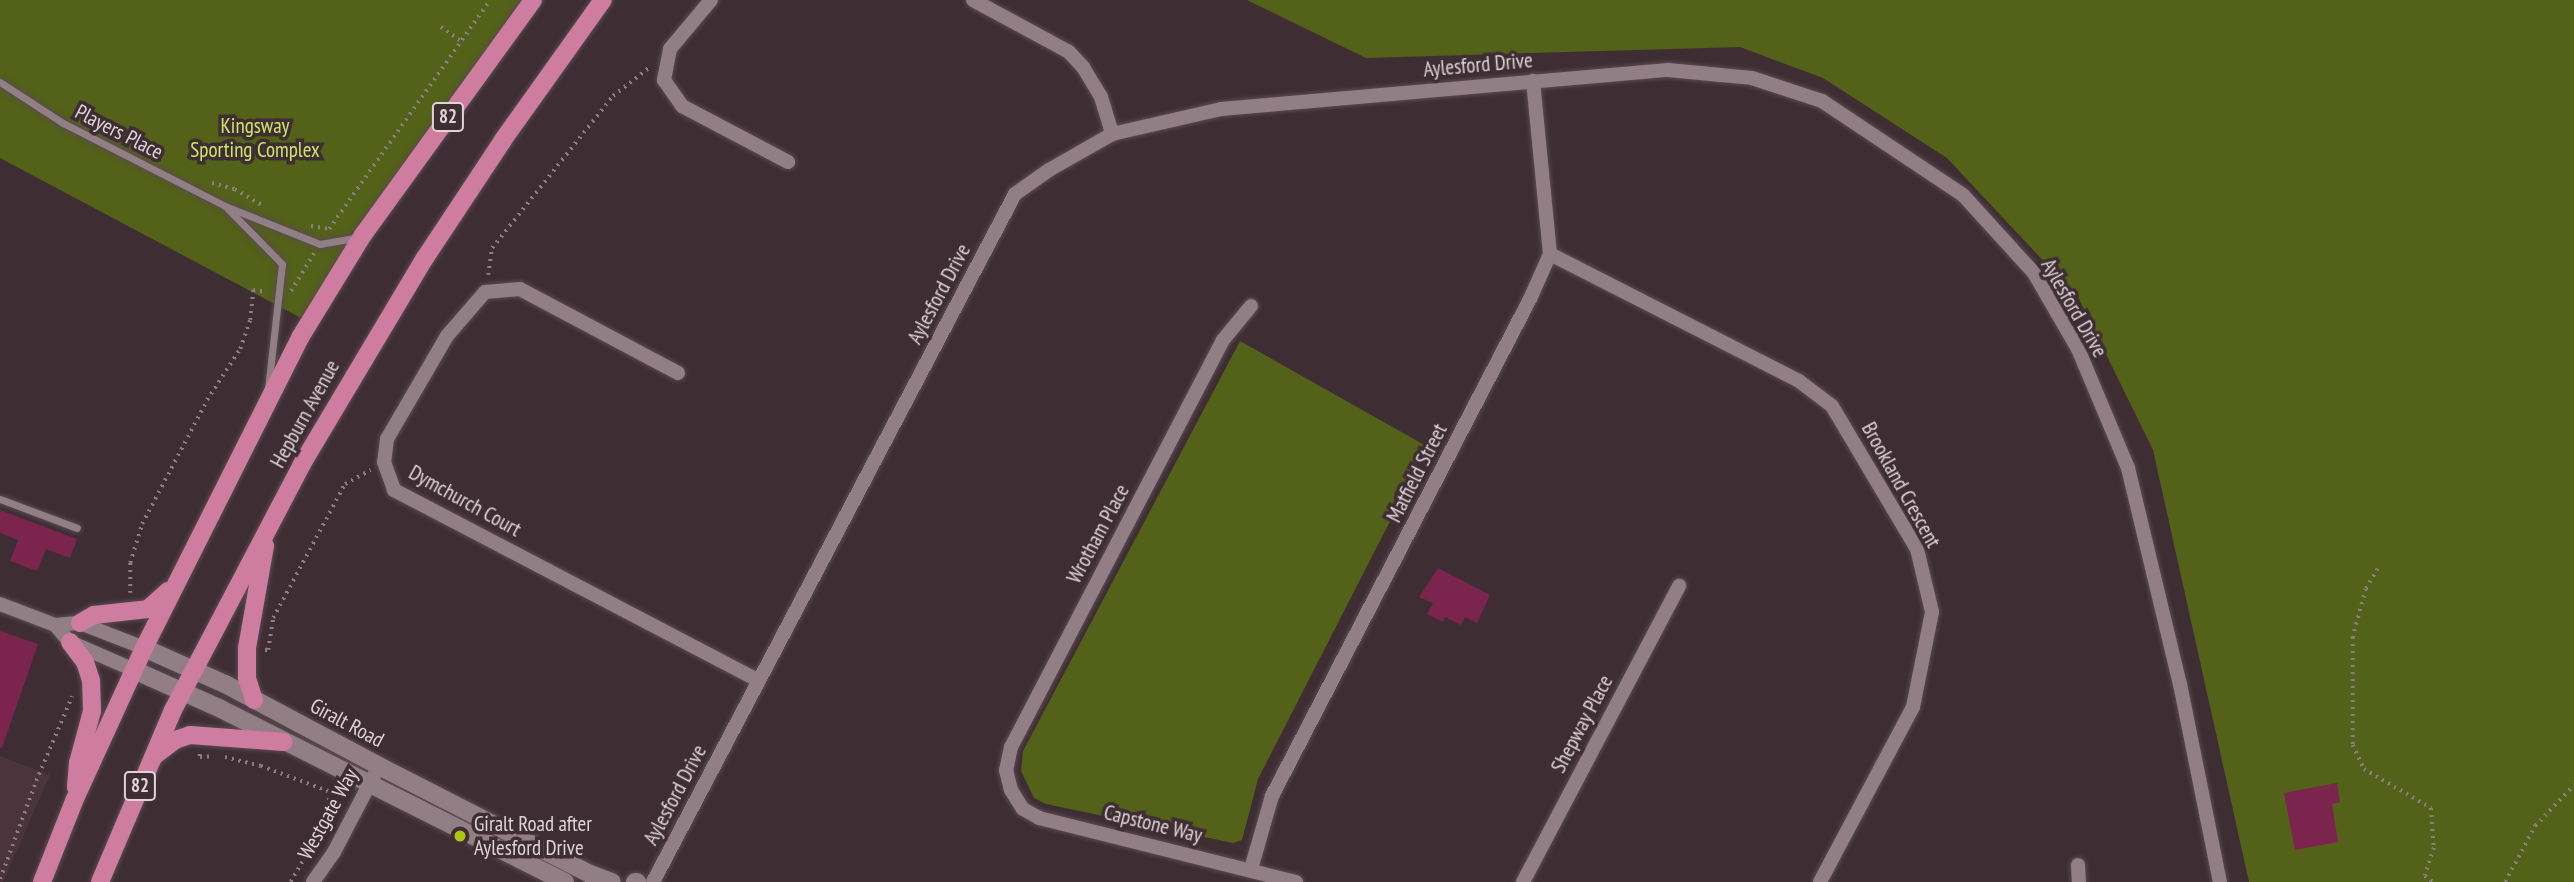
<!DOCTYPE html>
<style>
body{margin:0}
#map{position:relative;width:2574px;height:882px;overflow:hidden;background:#3e2e34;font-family:"PT Sans Narrow",sans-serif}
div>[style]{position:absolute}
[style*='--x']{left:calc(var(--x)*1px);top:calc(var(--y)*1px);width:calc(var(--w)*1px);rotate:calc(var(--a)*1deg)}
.built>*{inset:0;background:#4c343d}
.green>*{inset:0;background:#546119}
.building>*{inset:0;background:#7a244e}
.path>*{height:3.5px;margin-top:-1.75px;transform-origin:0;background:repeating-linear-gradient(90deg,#8c7f84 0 2px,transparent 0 7px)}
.roads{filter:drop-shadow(0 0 2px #594b51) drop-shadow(0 0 2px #594b51)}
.lane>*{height:7px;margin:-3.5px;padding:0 3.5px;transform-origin:3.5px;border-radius:3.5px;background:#927e85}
.street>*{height:14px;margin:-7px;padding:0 7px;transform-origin:7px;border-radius:7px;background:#927e85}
.secondary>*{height:18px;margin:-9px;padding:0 9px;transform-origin:9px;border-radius:9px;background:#927e85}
.primary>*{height:18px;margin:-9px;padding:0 9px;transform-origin:9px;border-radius:9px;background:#ce7c9f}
.dots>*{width:19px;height:19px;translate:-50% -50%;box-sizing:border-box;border:4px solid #3e2e34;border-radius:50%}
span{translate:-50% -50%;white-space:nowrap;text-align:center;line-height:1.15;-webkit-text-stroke:7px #3e2e34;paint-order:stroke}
.shield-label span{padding:2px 5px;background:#3e2e34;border:2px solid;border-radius:5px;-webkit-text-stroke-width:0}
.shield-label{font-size:19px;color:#dfd4d8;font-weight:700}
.street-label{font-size:21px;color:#dfd4d8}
.park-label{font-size:21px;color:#cde665}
.poi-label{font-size:21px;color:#dfd4d8}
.left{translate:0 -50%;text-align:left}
</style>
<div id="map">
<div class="built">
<div style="clip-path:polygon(0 756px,50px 775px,3px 882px,0 882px)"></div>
</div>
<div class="green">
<div style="clip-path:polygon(0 0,521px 0,301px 318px,0 158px)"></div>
<div style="clip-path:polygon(1247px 0,2574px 0,2574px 882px,2249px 882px,2153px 450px,2079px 299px,1947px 158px,1823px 78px,1740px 47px,1366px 58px)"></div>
<div style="clip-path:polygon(1240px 341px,1428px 447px,1258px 779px,1242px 840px,1233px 843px,1046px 804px,1034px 798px,1021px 771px,1023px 751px)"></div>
</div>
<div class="building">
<div style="clip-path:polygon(0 510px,77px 539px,70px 558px,46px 549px,37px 571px,10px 561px,18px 540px,0 533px)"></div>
<div style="clip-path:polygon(1438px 568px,1490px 595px,1477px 623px,1465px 617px,1461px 625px,1445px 617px,1443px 622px,1427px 614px,1433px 603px,1419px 597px)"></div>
<div style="clip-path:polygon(0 631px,38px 644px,2px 748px,0 748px)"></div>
<div style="clip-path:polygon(2337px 783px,2340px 802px,2332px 804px,2338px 842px,2295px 850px,2284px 793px)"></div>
</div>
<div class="path">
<div style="--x:441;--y:27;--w:24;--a:35"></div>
<div style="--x:212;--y:183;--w:24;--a:15"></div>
<div style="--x:235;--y:189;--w:35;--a:31"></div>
<div style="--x:311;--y:226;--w:18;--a:9"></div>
<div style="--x:329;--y:229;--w:280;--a:-54.9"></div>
<div style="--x:488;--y:275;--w:27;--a:-82"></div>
<div style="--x:492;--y:248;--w:194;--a:-51.5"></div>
<div style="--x:613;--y:96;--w:47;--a:-38.1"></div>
<div style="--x:291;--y:291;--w:44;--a:-58.8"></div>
<div style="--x:2378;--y:569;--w:23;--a:121"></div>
<div style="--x:2366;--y:589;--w:50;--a:105.2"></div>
<div style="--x:2353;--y:637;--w:108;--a:90"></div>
<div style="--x:2353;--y:745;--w:26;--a:65"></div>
<div style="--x:2364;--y:769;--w:78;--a:30.2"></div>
<div style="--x:2431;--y:808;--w:40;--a:85.7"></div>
<div style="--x:2434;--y:848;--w:29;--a:108"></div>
<div style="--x:2425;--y:876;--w:10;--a:37"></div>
<div style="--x:130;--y:593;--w:30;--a:-90"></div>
<div style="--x:130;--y:563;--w:41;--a:-72.9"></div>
<div style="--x:142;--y:524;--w:140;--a:-62.3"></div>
<div style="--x:207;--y:400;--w:61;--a:-57.1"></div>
<div style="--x:240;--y:349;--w:31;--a:-71"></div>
<div style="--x:250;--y:320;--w:30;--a:-84"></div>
<div style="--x:253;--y:290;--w:14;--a:8"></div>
<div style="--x:265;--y:650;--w:3;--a:0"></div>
<div style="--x:268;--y:650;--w:32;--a:-81"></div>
<div style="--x:273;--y:618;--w:152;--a:-61.8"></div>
<div style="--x:345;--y:484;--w:29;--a:-29"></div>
<div style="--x:200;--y:754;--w:3;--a:90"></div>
<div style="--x:200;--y:757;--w:14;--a:-4"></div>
<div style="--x:225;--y:757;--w:37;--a:14"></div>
<div style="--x:261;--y:766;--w:72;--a:20.5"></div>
<div style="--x:328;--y:791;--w:23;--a:83"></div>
<div style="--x:331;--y:814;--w:79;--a:120.5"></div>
<div style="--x:0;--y:879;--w:104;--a:-69.8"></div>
<div style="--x:36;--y:781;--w:92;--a:-67"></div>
<div style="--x:2505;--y:882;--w:64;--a:-61.8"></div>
<div style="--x:2535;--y:826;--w:57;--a:-46.4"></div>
</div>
<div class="roads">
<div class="lane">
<div style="--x:0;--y:82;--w:75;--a:33.1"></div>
<div style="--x:63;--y:123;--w:182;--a:27.1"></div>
<div style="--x:225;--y:206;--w:102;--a:21.8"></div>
<div style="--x:320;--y:244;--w:39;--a:-10"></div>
<div style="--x:228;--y:209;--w:77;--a:45.5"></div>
<div style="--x:282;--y:264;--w:125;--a:96.4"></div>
<div style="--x:0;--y:499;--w:82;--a:20.6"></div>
</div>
<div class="street">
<div style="--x:711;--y:0;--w:64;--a:129.9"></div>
<div style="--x:670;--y:49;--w:32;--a:101"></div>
<div style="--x:664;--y:80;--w:32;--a:55"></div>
<div style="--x:682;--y:106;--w:120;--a:27.8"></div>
<div style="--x:973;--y:0;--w:109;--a:28.4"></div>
<div style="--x:1069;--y:52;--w:21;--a:47"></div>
<div style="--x:1083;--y:67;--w:35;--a:59"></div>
<div style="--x:1101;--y:97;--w:39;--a:73"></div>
<div style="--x:1550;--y:254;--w:280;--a:27"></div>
<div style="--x:1799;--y:381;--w:41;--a:37.1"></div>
<div style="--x:1832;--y:406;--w:166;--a:59.3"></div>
<div style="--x:1917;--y:549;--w:65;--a:76.6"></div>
<div style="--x:1932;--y:612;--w:97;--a:101.3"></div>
<div style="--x:1913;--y:707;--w:198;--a:118"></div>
<div style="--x:1251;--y:306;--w:44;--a:129.5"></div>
<div style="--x:1223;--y:340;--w:459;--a:117.5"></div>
<div style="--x:1011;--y:747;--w:24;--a:102"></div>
<div style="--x:1006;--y:770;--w:21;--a:76"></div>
<div style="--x:1011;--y:790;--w:22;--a:58"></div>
<div style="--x:1023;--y:809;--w:18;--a:29"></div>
<div style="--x:1039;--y:818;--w:265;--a:14"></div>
<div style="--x:678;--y:373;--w:179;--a:-152"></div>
<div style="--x:520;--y:289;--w:35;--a:175"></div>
<div style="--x:485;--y:292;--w:58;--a:130.8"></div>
<div style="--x:447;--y:336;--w:119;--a:120.2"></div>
<div style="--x:387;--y:439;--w:23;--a:97"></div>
<div style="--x:384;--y:462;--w:30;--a:70"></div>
<div style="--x:394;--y:490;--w:411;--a:27.6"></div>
<div style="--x:0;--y:604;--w:59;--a:20.9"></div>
<div style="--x:55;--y:625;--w:25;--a:-5"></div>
<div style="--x:80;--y:623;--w:69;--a:21.3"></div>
<div style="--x:55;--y:625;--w:23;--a:49"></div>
<div style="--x:70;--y:642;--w:70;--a:23.6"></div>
<div style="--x:2078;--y:865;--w:17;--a:87"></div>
<div style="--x:1251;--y:869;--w:76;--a:-74"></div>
<div style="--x:1272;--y:796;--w:560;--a:-62.57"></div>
<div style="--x:1530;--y:299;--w:49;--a:-66"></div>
<div style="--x:1550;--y:254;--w:174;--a:-95.6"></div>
<div style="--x:313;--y:882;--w:37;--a:-55"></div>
<div style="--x:334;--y:852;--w:97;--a:-62.4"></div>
<div style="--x:653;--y:882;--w:777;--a:-62.25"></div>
<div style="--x:1015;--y:194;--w:42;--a:-35.2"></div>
<div style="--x:1049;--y:170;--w:73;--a:-29.7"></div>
<div style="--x:1112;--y:134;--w:112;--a:-12.9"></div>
<div style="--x:1221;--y:109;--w:449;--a:-5"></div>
<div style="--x:1668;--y:70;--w:84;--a:5.4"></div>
<div style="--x:1752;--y:78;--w:74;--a:18.2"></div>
<div style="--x:1822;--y:101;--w:169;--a:33.7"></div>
<div style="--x:1963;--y:195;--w:105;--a:47.7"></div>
<div style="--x:2034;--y:273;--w:88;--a:59.9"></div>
<div style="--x:2078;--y:349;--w:129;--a:67.2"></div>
<div style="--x:2128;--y:468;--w:222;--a:76.5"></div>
<div style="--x:2180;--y:684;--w:202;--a:78.6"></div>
<div style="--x:1523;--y:882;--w:335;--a:-62.2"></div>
</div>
<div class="secondary">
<div style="--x:144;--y:648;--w:89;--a:24"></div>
<div style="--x:225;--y:684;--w:174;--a:28"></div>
<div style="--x:379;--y:766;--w:237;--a:27.1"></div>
<div style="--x:590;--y:874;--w:23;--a:20"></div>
<div style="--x:134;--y:670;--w:95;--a:24.1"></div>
<div style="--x:221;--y:709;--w:385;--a:26.7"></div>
<div style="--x:635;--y:882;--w:2;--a:0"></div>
</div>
<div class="primary">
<div style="--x:80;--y:623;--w:16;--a:-30"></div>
<div style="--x:94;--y:615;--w:54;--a:-6.3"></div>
<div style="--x:148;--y:609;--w:27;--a:-42"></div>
<div style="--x:70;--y:642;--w:25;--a:53"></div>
<div style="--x:85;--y:662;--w:20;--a:72"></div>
<div style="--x:91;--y:681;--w:30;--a:88"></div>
<div style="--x:92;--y:711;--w:54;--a:105.1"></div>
<div style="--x:78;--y:763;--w:24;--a:95"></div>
<div style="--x:254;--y:700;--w:22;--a:-108"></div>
<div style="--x:247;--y:679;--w:31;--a:-90"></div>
<div style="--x:247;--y:648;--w:104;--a:-80"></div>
<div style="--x:154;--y:756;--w:26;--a:-37"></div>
<div style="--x:175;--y:740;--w:16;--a:-18"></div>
<div style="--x:190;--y:735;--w:94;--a:4.3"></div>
<div style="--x:42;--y:882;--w:87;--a:-68.4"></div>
<div style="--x:74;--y:801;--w:168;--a:-65.4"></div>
<div style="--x:144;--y:648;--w:349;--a:-63.3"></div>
<div style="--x:301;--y:336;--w:119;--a:-58.5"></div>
<div style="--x:363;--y:235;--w:290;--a:-54.1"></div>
<div style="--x:100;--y:882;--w:187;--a:-67"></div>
<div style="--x:173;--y:710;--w:278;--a:-62.3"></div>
<div style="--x:302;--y:464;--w:240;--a:-59.2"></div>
<div style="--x:425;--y:258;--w:141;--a:-56.5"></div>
<div style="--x:503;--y:140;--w:172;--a:-54.5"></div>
</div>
</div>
<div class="dots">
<div style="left:460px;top:836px;background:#acc611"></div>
</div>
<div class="shield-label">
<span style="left:448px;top:117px">82</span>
<span style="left:140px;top:786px">82</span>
</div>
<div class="street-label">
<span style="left:1478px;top:65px;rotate:-5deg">Aylesford Drive</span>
<span style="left:119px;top:132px;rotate:27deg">Players Place</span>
<span style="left:939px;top:294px;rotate:-62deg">Aylesford Drive</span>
<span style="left:2074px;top:308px;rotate:60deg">Aylesford Drive</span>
<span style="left:305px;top:414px;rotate:-61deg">Hepburn Avenue</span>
<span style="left:1417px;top:473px;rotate:-63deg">Matfield Street</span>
<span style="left:1901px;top:485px;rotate:61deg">Brookland Crescent</span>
<span style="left:465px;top:501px;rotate:29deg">Dymchurch Court</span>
<span style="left:1098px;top:534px;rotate:-62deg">Wrotham Place</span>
<span style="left:347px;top:723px;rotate:28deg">Giralt Road</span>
<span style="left:1582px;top:724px;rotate:-62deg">Shepway Place</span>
<span style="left:675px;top:795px;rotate:-62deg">Aylesford Drive</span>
<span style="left:328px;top:814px;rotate:-61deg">Westgate Way</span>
<span style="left:1153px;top:824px;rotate:14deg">Capstone Way</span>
</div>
<div class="park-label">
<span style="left:255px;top:138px">Kingsway<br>Sporting Complex</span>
</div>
<div class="poi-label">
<span class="left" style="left:474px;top:836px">Giralt Road after<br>Aylesford Drive</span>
</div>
</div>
